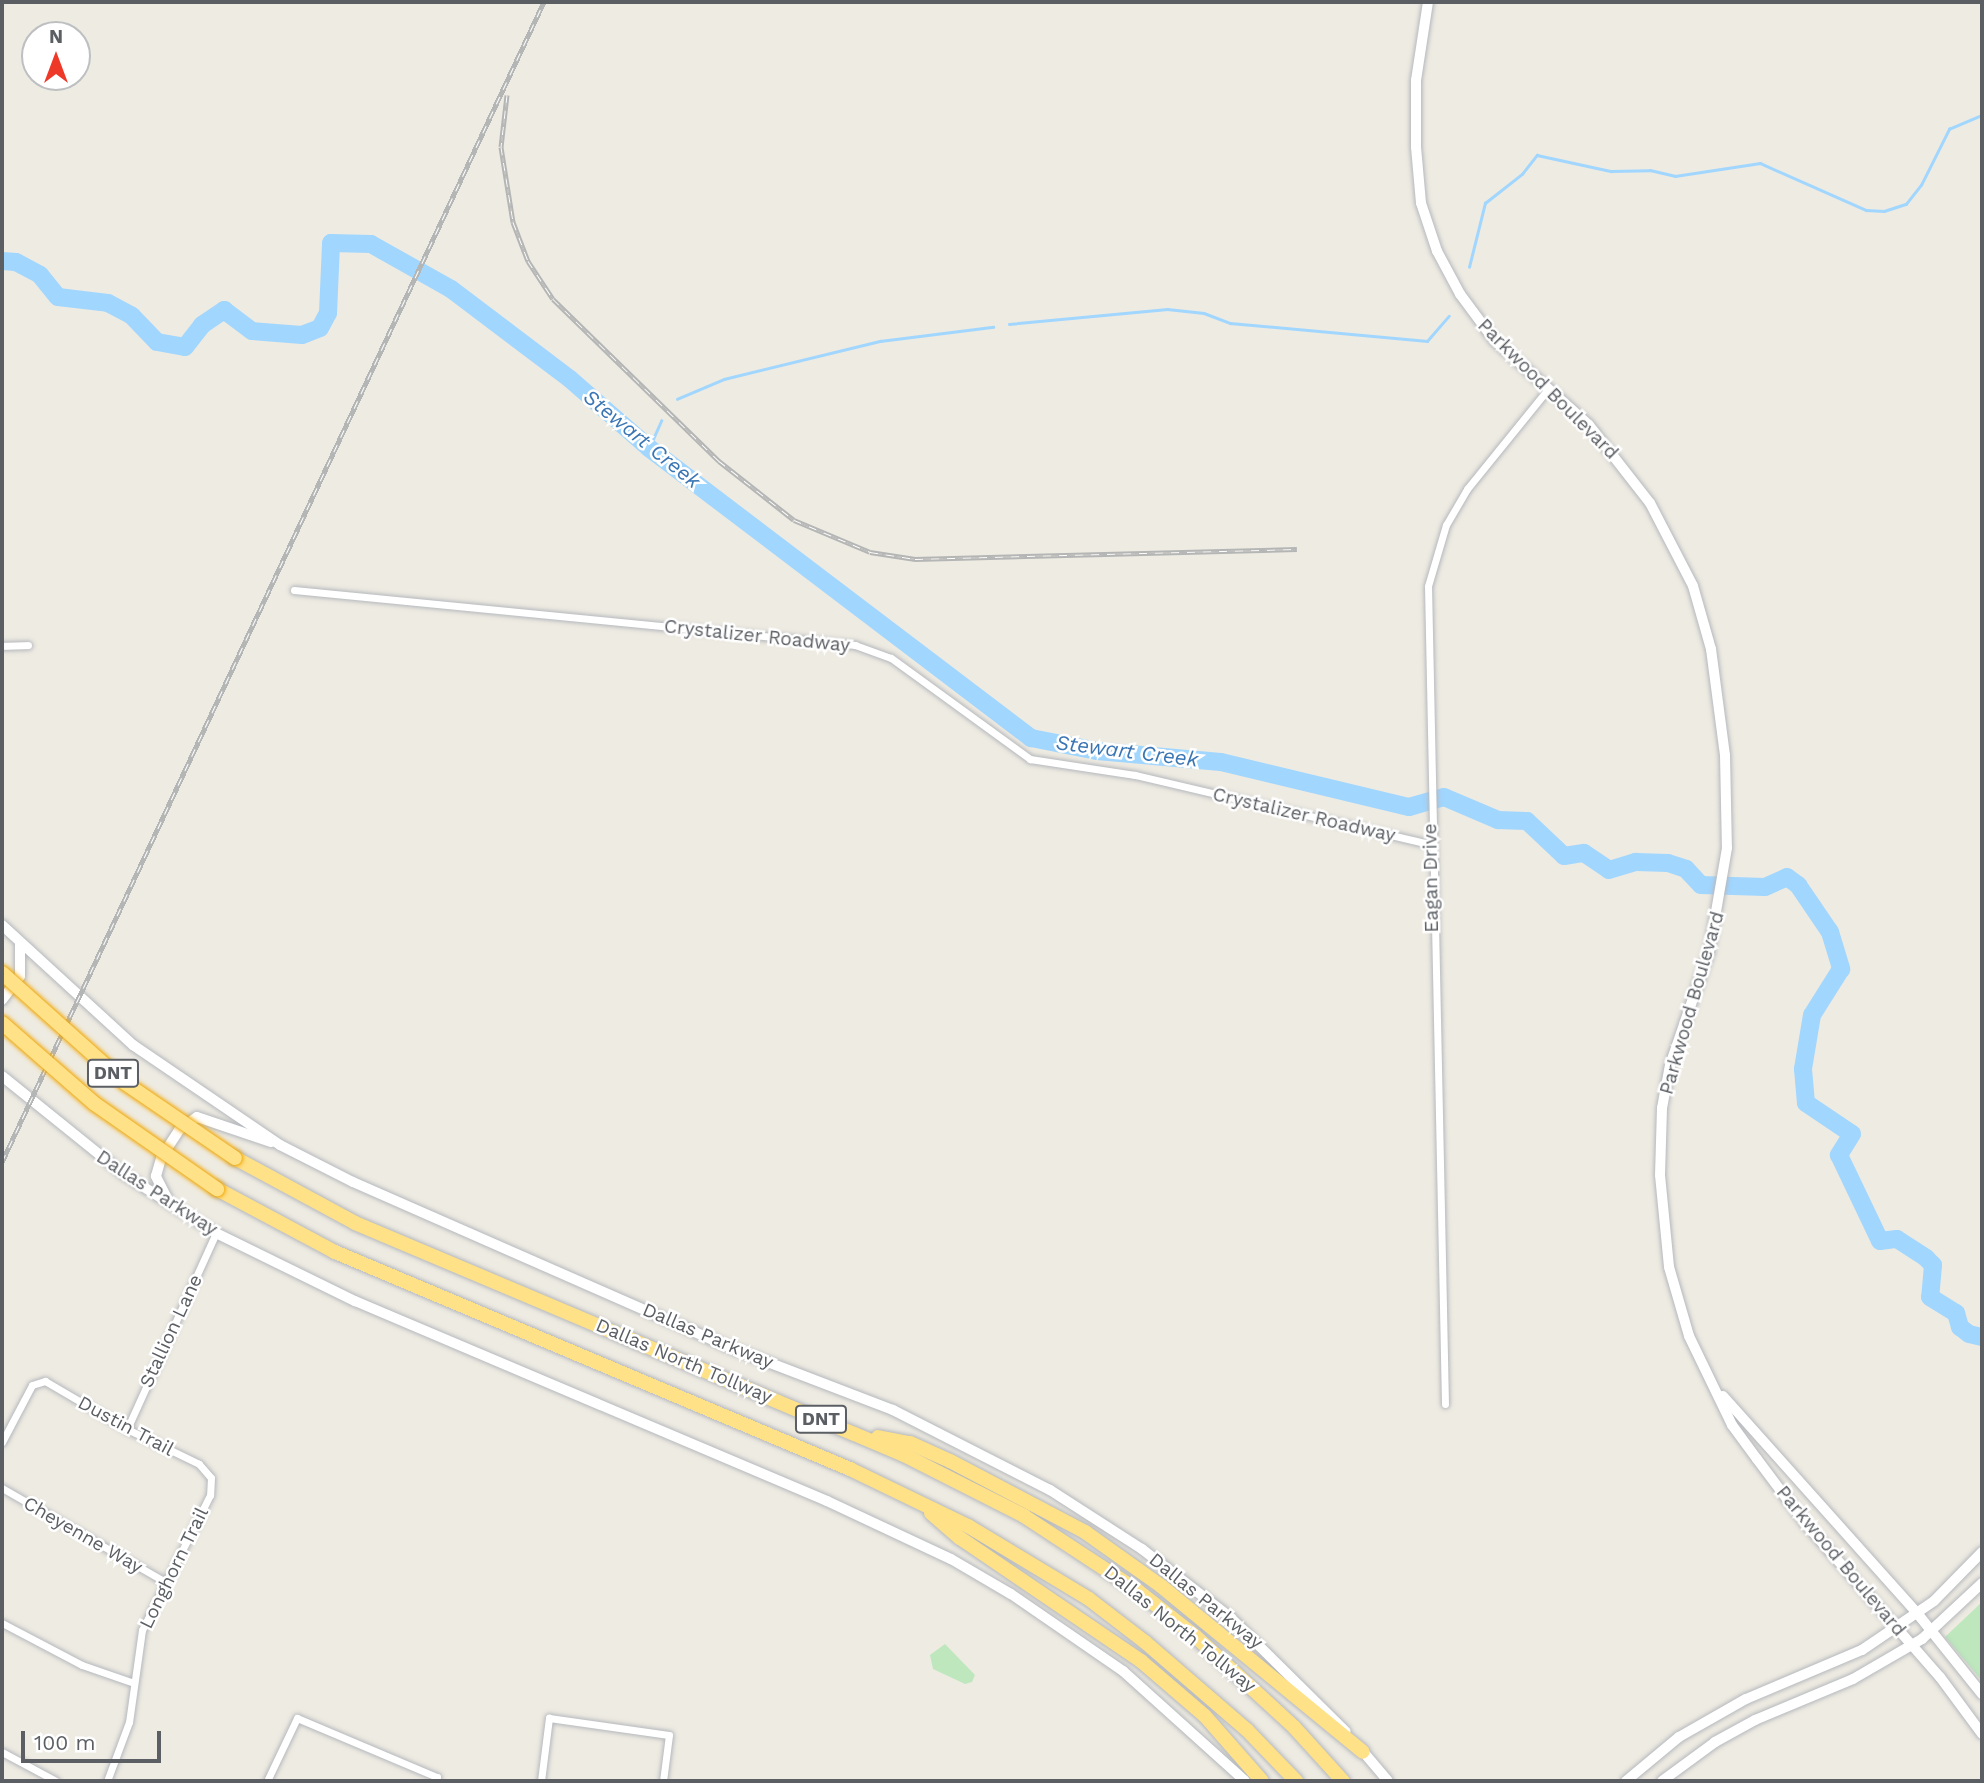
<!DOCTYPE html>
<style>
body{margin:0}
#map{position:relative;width:1984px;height:1783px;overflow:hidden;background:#eeebe2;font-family:"Work Sans",sans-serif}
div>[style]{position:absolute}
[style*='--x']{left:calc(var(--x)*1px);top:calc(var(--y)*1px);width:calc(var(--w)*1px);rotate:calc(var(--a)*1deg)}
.green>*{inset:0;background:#bee7be}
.stream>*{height:2.5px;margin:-1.25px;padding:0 1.25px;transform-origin:1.25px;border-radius:1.25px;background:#a1d6ff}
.river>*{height:18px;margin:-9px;padding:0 9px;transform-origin:9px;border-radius:9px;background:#a1d6ff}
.roads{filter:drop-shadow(0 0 2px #b5b8bd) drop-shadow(0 0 2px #b5b8bd)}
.minor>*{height:7px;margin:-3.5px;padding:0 3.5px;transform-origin:3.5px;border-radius:3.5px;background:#fff}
.secondary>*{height:10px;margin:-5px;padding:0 5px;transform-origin:5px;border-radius:5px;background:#fff}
.motorway>*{height:14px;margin:-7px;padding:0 7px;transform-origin:7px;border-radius:7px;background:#ffe188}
.rail>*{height:5px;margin-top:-2.5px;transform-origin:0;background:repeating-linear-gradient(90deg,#fff 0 8px,#b4b5b5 0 16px);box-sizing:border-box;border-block:2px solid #b4b5b5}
.bridges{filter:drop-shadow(0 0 2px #f0a600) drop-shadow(0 0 2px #f0a600)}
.motorway-bridge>*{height:14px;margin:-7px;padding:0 7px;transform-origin:7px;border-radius:7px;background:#ffe188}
span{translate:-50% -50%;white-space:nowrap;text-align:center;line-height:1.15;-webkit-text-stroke:5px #fff;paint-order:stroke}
.shield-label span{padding:2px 5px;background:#fff;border:2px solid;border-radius:5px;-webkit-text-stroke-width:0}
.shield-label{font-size:18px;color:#5b5f64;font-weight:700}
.street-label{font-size:19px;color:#5b5f64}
.water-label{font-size:21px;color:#3b76b4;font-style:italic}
.frame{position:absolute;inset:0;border:4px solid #5b5f64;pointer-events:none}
.north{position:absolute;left:21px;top:21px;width:70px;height:70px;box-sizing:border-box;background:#fff;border:2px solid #bdbfc1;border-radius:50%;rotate:0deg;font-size:19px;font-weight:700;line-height:28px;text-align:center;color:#5b5f64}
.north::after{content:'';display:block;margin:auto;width:24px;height:32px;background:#ee3828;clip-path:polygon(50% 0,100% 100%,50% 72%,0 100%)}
.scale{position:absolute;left:21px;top:1731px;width:140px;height:32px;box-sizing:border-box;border:4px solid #5b5f64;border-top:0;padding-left:9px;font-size:21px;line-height:24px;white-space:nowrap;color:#5b5f64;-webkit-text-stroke:5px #fff;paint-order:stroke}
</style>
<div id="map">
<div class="green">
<div style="clip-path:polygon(1982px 1602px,1982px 1681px,1945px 1637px)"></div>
<div style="clip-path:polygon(945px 1644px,975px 1675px,972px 1682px,965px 1684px,933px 1669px,930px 1655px)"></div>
</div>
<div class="stream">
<div style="--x:1469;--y:267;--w:66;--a:-76"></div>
<div style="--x:1485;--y:203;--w:47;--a:-38.1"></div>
<div style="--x:1522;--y:174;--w:24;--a:-52"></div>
<div style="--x:1537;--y:155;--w:76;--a:12.2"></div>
<div style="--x:1611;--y:171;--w:39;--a:-1"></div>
<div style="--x:1650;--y:170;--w:26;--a:13"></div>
<div style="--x:1675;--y:176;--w:86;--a:-8.7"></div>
<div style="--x:1760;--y:163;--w:116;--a:23.9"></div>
<div style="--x:1866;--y:210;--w:18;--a:3"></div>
<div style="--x:1884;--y:211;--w:23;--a:-18"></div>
<div style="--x:1906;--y:204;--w:24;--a:-52"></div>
<div style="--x:1921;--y:185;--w:63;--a:-63.4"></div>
<div style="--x:1949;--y:129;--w:36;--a:-23"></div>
<div style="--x:1009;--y:324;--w:159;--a:-5.4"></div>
<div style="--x:1167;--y:309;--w:37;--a:6"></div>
<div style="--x:1204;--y:313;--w:28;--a:21"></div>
<div style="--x:1230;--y:323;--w:198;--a:5.2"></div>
<div style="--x:1427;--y:341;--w:33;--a:-49"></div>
<div style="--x:677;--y:399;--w:51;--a:-23.1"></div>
<div style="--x:724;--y:379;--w:161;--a:-13.7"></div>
<div style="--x:880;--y:341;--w:114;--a:-7.1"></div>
<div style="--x:649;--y:448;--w:30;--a:-66"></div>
</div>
<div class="river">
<div style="--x:2;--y:261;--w:14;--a:4"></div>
<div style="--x:16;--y:262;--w:27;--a:28"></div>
<div style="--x:40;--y:275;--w:28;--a:51"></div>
<div style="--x:58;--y:297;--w:50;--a:6.8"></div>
<div style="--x:108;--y:303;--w:27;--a:28"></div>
<div style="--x:132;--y:316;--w:36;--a:46"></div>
<div style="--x:157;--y:342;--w:28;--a:10"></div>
<div style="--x:185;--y:347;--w:28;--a:-52"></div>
<div style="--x:202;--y:325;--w:27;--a:-34"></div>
<div style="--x:224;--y:310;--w:35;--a:37"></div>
<div style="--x:252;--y:331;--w:50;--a:4.6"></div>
<div style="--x:302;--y:335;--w:19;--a:-21"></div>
<div style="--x:320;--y:328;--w:17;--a:-62"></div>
<div style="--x:328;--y:313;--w:70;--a:-87.5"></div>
<div style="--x:331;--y:243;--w:40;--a:1.4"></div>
<div style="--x:371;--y:244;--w:92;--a:29.4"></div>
<div style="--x:451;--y:289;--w:149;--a:37.1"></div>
<div style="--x:570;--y:379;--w:105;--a:41.1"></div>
<div style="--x:649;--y:448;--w:480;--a:37.2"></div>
<div style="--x:1031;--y:738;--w:67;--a:11.1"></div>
<div style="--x:1097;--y:751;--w:124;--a:5.1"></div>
<div style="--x:1221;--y:762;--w:193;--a:13.5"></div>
<div style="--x:1409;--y:807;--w:36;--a:-16"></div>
<div style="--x:1444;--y:797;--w:59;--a:23.1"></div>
<div style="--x:1498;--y:820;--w:29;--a:2"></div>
<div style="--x:1527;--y:821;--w:51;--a:43.4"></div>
<div style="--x:1564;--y:856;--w:20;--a:-9"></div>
<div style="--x:1584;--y:853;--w:30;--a:34"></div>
<div style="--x:1609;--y:870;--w:28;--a:-17"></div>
<div style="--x:1636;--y:862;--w:32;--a:2"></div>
<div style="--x:1668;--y:863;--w:19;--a:18"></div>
<div style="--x:1686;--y:869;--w:22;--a:47"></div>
<div style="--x:1701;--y:885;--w:64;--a:1.8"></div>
<div style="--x:1765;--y:887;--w:24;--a:-24"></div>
<div style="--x:1787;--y:877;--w:14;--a:36"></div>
<div style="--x:1798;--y:885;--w:57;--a:55.8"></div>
<div style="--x:1830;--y:932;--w:39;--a:73"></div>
<div style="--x:1841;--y:969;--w:54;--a:122.2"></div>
<div style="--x:1812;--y:1015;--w:55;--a:99.5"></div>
<div style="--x:1803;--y:1069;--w:34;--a:85"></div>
<div style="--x:1806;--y:1103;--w:55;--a:34"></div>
<div style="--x:1852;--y:1134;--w:25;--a:122"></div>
<div style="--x:1839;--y:1155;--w:95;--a:64.5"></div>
<div style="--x:1880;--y:1241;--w:17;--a:-7"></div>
<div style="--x:1897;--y:1239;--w:35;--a:33"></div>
<div style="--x:1926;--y:1258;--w:10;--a:45"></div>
<div style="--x:1933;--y:1265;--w:32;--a:95"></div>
<div style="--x:1930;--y:1297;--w:31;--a:32"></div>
<div style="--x:1956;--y:1313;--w:15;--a:74"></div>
<div style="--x:1960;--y:1327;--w:11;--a:38"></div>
<div style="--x:1969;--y:1334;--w:13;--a:13"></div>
</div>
<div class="roads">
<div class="minor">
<div style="--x:294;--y:590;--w:564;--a:5.6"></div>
<div style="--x:855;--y:645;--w:38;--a:20"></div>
<div style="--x:891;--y:658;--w:172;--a:36"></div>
<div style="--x:1030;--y:759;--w:106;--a:8.7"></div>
<div style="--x:1135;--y:775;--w:303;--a:13.2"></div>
<div style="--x:2;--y:646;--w:26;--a:-2"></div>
<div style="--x:1445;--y:1404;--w:818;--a:-91.19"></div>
<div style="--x:1428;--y:586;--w:64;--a:-73.6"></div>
<div style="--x:1446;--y:525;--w:42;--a:-59.7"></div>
<div style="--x:1467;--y:489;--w:129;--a:-51"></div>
<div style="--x:127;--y:1429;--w:215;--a:-65.6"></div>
<div style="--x:2;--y:1442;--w:64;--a:-62.2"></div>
<div style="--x:32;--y:1385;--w:14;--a:-17"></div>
<div style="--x:45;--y:1381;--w:95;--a:30.3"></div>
<div style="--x:127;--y:1429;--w:80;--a:25.9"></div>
<div style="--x:199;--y:1464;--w:18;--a:49"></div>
<div style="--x:211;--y:1478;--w:17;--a:93"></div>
<div style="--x:210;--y:1495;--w:151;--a:116.7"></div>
<div style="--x:142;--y:1630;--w:93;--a:98"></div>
<div style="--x:129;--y:1722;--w:63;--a:110.4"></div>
<div style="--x:2;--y:1488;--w:187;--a:29.9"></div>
<div style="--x:2;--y:1623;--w:90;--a:27.7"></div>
<div style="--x:82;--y:1665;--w:55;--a:19.1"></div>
<div style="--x:2;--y:1752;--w:61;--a:28.2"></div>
<div style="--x:267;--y:1781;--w:70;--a:-64.5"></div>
<div style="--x:297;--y:1718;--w:152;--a:22.9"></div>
<div style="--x:437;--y:1777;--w:4;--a:104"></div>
<div style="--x:541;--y:1781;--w:64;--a:-82.8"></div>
<div style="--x:549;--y:1718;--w:121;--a:8.1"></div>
<div style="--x:669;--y:1735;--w:46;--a:97.4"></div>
</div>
<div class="secondary">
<div style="--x:1428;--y:2;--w:79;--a:98.7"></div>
<div style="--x:1416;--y:80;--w:67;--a:90"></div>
<div style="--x:1416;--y:147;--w:56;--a:84.9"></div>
<div style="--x:1421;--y:203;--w:51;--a:71.6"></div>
<div style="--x:1437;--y:251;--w:49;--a:61.9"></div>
<div style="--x:1460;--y:294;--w:57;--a:53.5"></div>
<div style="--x:1494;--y:340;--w:127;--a:41.8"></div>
<div style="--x:1589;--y:425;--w:99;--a:52"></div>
<div style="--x:1650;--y:503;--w:93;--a:62.6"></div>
<div style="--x:1693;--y:586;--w:66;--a:74.1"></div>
<div style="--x:1711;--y:649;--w:107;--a:82.5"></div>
<div style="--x:1725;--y:755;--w:93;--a:88.8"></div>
<div style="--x:1727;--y:848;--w:106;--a:99.8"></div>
<div style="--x:1709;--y:952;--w:120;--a:109"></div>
<div style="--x:1670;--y:1065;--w:44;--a:100.5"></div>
<div style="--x:1662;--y:1108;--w:67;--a:91.7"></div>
<div style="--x:1660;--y:1175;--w:92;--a:84.4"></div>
<div style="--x:1669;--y:1267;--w:72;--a:73.8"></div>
<div style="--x:1689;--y:1336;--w:99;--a:64.2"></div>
<div style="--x:1732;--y:1425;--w:42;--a:53.7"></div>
<div style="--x:1757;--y:1459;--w:80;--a:53.1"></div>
<div style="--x:1805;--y:1523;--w:205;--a:48.8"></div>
<div style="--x:1940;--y:1677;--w:71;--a:53.6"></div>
<div style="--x:2;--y:925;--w:178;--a:42.5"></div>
<div style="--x:133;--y:1045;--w:178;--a:34.2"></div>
<div style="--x:280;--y:1145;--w:82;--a:26.9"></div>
<div style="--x:353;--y:1182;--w:407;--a:23.7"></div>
<div style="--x:726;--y:1346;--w:179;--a:21"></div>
<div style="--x:893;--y:1410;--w:176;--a:27"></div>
<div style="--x:1050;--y:1490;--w:109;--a:32.7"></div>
<div style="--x:1142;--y:1549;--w:113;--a:37.8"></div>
<div style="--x:1231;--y:1618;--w:161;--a:44.7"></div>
<div style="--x:2;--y:1000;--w:30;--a:-53"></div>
<div style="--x:20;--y:976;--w:32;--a:-90"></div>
<div style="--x:2;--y:1076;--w:154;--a:38.9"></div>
<div style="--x:122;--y:1173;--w:112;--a:32.6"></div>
<div style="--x:216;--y:1233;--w:155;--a:26.1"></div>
<div style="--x:355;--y:1301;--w:513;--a:22.96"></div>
<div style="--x:827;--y:1501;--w:137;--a:25.1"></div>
<div style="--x:951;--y:1559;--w:69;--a:30.3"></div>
<div style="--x:1011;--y:1594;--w:136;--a:34.5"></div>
<div style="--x:1123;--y:1671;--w:164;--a:42"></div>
<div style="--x:168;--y:1200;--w:27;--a:-117"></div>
<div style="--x:156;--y:1176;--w:19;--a:-74"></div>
<div style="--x:161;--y:1158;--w:33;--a:-57"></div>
<div style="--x:179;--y:1130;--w:22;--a:-36"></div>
<div style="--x:197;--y:1117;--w:78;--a:18.7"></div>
<div style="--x:1723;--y:1396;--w:291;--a:48.2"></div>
<div style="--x:1917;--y:1613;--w:104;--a:51.3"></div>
<div style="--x:1360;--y:1748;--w:43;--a:49.7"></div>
<div style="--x:1626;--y:1781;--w:69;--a:-39.7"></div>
<div style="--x:1679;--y:1737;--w:77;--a:-29.6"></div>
<div style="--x:1746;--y:1699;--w:126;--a:-22.9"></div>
<div style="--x:1862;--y:1650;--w:87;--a:-34.2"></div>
<div style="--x:1934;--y:1601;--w:69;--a:-45.6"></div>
<div style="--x:1662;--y:1781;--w:66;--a:-36.3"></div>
<div style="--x:1715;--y:1742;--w:46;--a:-28.8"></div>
<div style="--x:1755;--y:1720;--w:106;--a:-22.7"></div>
<div style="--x:1853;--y:1679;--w:80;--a:-30.1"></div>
<div style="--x:1922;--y:1639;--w:82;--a:-43"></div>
</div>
<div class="motorway">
<div style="--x:235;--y:1158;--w:136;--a:28.4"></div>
<div style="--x:355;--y:1223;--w:596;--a:22.91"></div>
<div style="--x:904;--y:1455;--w:135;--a:26.9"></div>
<div style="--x:1024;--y:1516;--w:136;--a:33.3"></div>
<div style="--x:1138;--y:1591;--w:73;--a:38.3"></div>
<div style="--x:1195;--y:1636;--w:134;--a:42.6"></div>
<div style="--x:1294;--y:1727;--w:73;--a:47.8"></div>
<div style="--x:217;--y:1189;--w:134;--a:28.1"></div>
<div style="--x:335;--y:1252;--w:559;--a:22.85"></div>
<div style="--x:850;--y:1469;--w:131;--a:25.8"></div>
<div style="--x:968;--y:1526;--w:141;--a:31.1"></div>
<div style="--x:1089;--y:1599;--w:71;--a:37.5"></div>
<div style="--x:1145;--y:1642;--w:135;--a:40.8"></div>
<div style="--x:1247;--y:1730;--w:71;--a:46.1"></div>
<div style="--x:878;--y:1437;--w:33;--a:11"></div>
<div style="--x:910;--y:1443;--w:44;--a:24.2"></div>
<div style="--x:950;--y:1461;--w:153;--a:27.7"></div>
<div style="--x:1085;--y:1532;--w:93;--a:35.4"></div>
<div style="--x:1161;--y:1586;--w:261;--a:39.4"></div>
<div style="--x:931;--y:1513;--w:38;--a:41"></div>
<div style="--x:960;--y:1538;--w:219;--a:34.2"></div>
<div style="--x:1141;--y:1661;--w:84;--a:40.7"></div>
<div style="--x:1205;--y:1716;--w:86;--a:48.8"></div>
</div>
</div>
<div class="rail">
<div style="--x:507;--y:95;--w:52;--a:96.6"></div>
<div style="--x:501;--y:147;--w:76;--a:80.9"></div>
<div style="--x:513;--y:222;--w:42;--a:69"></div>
<div style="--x:528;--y:261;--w:45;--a:56.7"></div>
<div style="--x:553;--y:299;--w:232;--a:44.3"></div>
<div style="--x:719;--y:461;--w:95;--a:38.2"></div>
<div style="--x:794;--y:520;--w:82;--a:22.8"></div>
<div style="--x:870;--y:552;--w:46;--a:8.8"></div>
<div style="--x:915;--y:559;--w:382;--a:-1.5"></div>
<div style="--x:2;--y:1162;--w:1280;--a:-64.96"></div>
</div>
<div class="bridges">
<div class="motorway-bridge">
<div style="--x:2;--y:973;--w:165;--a:41.8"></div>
<div style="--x:125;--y:1083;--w:133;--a:34.3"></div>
<div style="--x:2;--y:1023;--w:123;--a:41.1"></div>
<div style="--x:95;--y:1104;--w:149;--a:34.9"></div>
</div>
</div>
<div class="shield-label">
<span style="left:113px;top:1073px">DNT</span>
<span style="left:821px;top:1419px">DNT</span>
</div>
<div class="street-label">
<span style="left:1548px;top:389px;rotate:45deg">Parkwood Boulevard</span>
<span style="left:757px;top:636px;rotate:6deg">Crystalizer Roadway</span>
<span style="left:1304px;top:815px;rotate:13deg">Crystalizer Roadway</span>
<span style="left:1431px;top:878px;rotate:-91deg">Eagan Drive</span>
<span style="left:1692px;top:1003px;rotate:-74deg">Parkwood Boulevard</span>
<span style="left:157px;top:1193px;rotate:33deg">Dallas Parkway</span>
<span style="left:171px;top:1331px;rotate:-65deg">Stallion Lane</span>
<span style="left:708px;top:1336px;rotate:23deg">Dallas Parkway</span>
<span style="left:684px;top:1361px;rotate:23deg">Dallas North Tollway</span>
<span style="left:126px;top:1426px;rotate:28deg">Dustin Trail</span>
<span style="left:83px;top:1535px;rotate:30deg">Cheyenne Way</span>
<span style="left:1841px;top:1561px;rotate:50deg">Parkwood Boulevard</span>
<span style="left:174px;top:1568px;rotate:-64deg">Longhorn Trail</span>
<span style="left:1206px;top:1601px;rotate:39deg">Dallas Parkway</span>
<span style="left:1180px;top:1629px;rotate:39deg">Dallas North Tollway</span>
</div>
<div class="water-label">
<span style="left:642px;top:439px;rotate:39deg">Stewart Creek</span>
<span style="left:1127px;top:751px;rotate:7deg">Stewart Creek</span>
</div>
<div class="frame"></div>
<div class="north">N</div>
<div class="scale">100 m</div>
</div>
